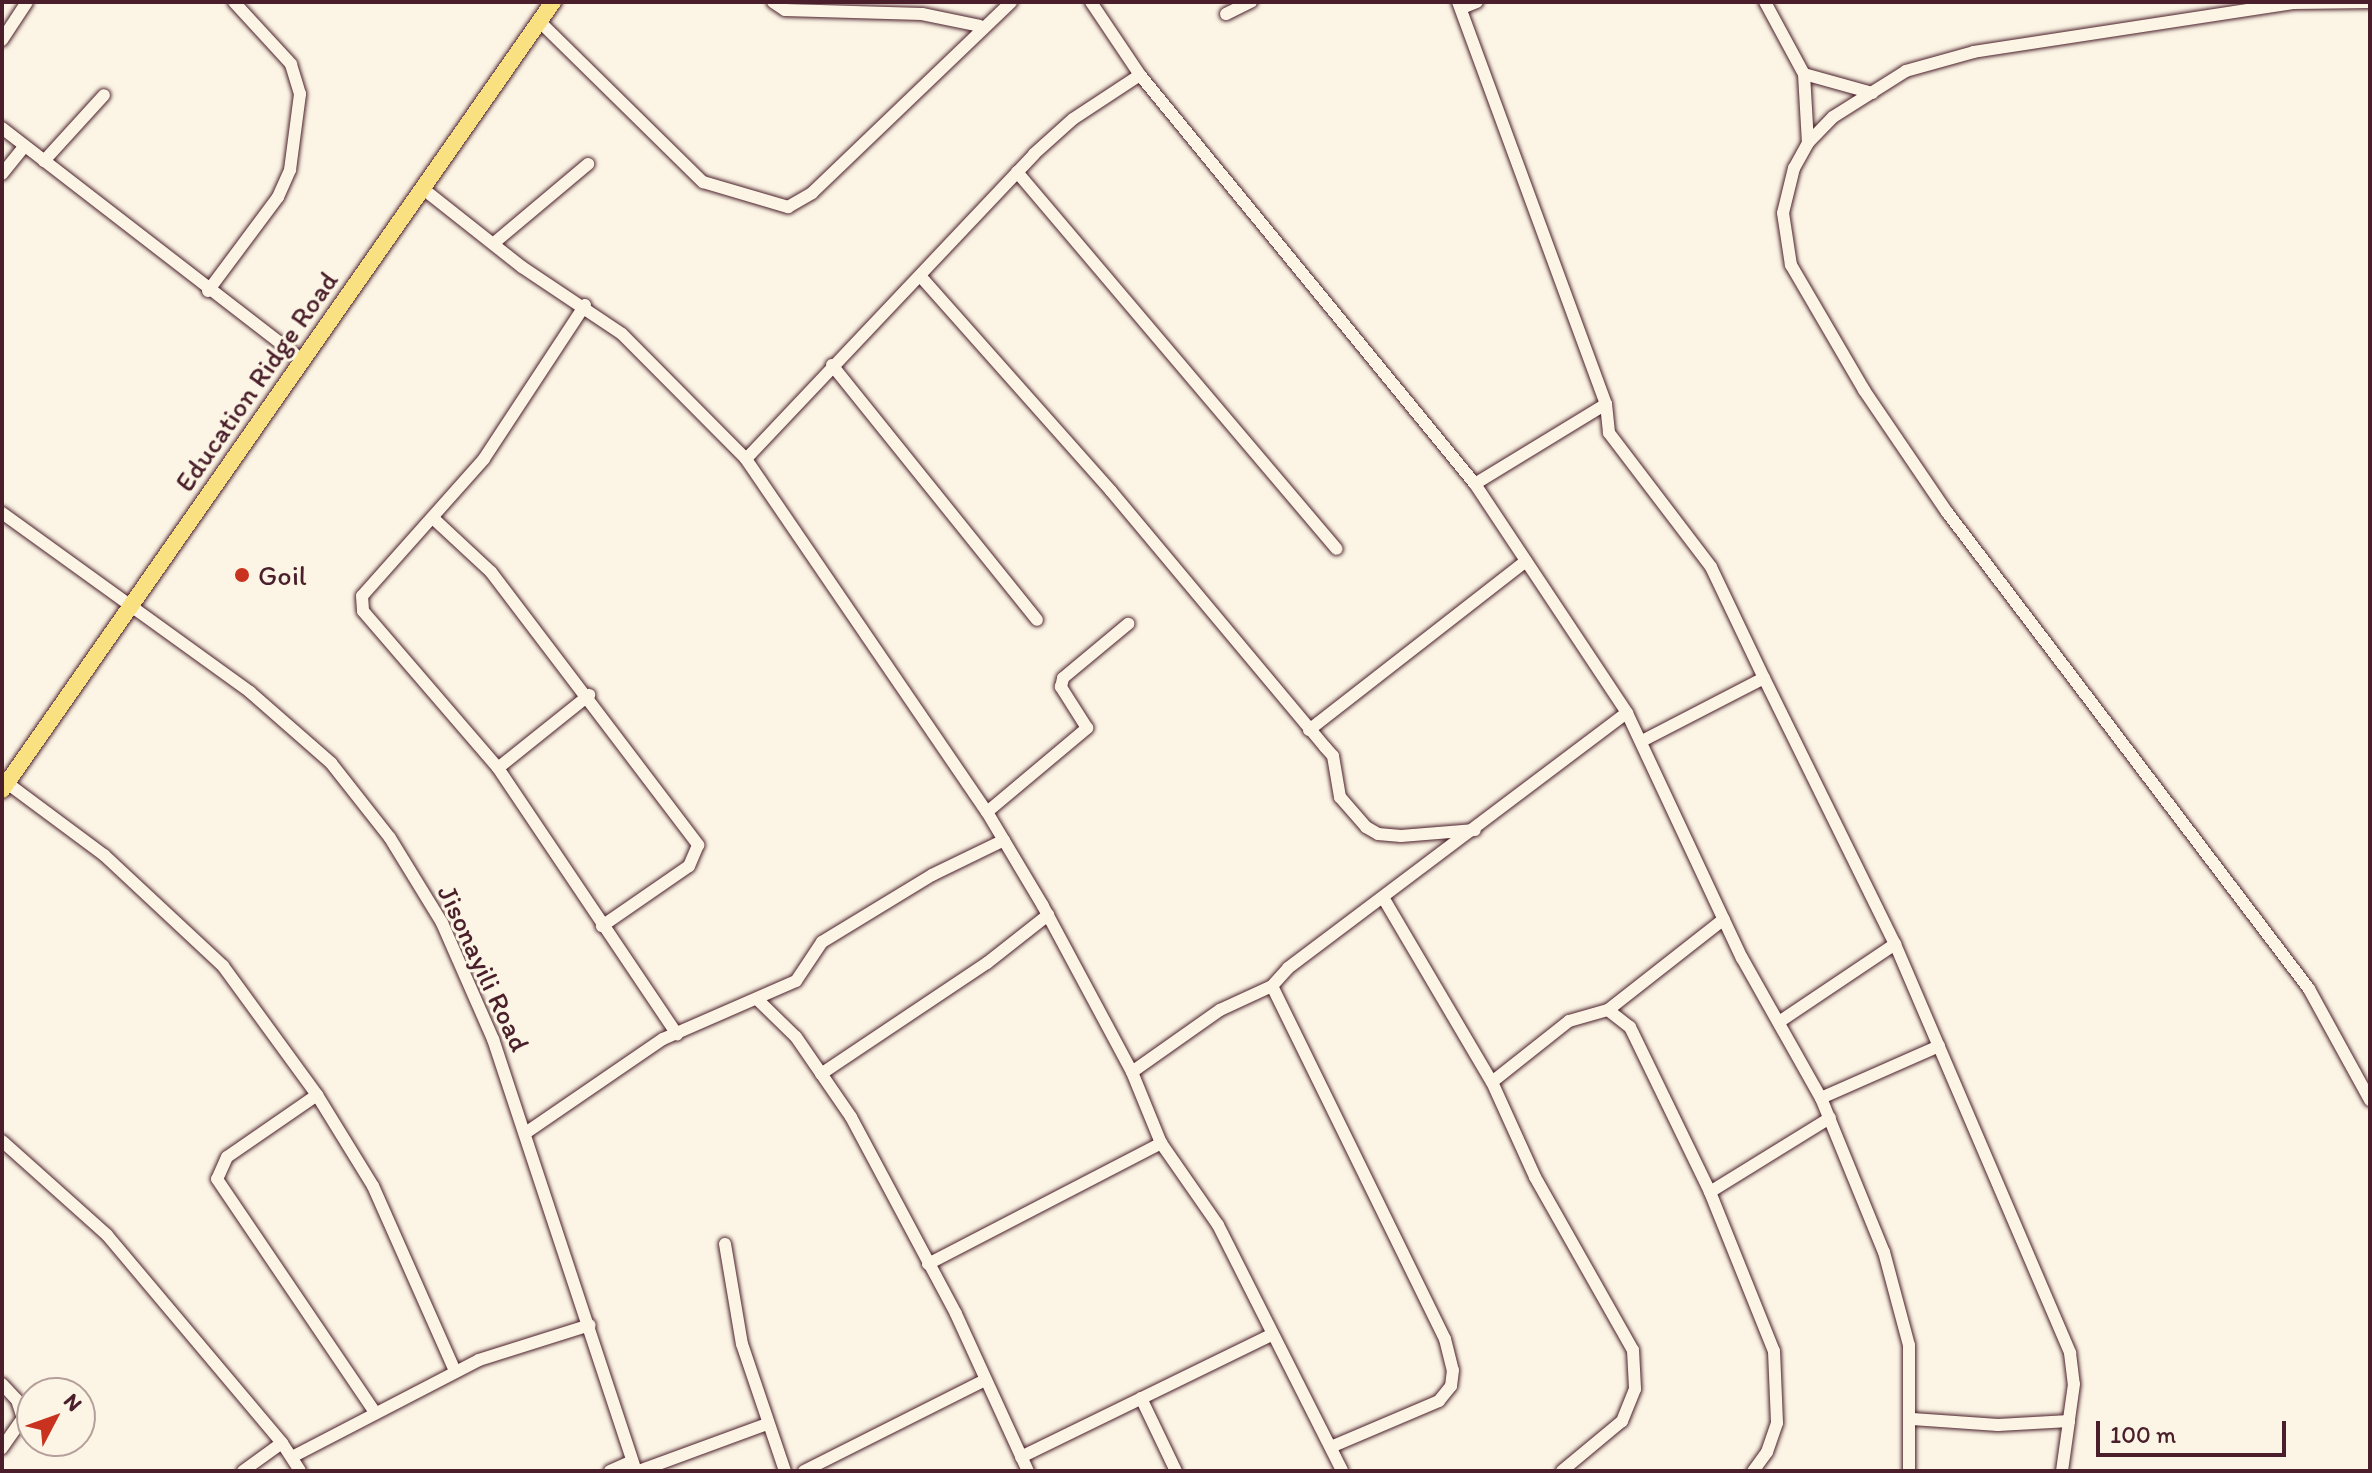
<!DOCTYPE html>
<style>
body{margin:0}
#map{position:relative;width:2372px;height:1473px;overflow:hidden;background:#fcf5e5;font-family:Itim,sans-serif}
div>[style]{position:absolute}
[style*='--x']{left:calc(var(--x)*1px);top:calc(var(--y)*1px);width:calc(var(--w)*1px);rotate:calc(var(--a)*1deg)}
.roads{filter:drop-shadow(0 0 2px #4a1f2b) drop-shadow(0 0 2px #4a1f2b)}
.minor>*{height:12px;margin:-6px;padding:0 6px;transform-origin:6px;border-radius:6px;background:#fcf5e5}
.major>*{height:16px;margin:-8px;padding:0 8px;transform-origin:8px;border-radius:8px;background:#f9e181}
.dots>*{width:22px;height:22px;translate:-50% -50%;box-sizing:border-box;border:4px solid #fcf5e5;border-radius:50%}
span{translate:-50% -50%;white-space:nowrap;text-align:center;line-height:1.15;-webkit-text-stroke:6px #fcf5e5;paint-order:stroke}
.street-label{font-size:28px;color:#4a1f2b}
.poi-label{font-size:28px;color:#4a1f2b}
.left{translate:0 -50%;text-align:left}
.frame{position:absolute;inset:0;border:4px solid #4a1f2b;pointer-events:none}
.north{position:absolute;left:16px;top:1377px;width:80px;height:80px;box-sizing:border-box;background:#fcf5e5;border:2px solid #b59f9b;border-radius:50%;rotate:49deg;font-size:22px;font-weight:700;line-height:32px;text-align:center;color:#4a1f2b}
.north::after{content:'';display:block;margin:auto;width:28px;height:36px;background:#c8321e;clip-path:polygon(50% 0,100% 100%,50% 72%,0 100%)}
.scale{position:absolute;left:2096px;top:1421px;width:190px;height:36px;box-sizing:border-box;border:4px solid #4a1f2b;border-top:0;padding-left:10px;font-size:24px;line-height:28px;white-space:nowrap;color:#4a1f2b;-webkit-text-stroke:6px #fcf5e5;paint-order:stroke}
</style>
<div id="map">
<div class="roads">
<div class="minor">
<div style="--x:773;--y:2;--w:14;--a:34"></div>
<div style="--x:785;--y:10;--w:137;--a:1.7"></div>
<div style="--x:922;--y:14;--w:59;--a:11.7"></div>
<div style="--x:1091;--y:2;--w:88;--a:56.1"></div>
<div style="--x:1140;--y:75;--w:529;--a:50.68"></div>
<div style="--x:1475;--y:484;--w:275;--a:56.4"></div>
<div style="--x:1627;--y:713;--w:271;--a:64.9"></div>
<div style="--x:1742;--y:958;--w:161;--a:60.6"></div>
<div style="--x:1821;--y:1098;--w:166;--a:67.8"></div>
<div style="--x:1884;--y:1252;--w:96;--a:75"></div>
<div style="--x:1909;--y:1345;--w:126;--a:90"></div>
<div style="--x:1458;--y:2;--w:428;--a:69.8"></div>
<div style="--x:1606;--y:404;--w:153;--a:148.6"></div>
<div style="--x:1765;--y:2;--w:82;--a:61.6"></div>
<div style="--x:1804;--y:74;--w:69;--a:86.7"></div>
<div style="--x:2370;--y:2;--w:77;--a:179.3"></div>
<div style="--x:2293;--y:3;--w:323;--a:171.3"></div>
<div style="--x:1974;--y:52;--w:71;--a:164.4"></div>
<div style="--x:1906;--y:71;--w:86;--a:147.8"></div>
<div style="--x:1833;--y:117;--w:36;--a:134"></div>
<div style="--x:1808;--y:143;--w:29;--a:119"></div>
<div style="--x:1794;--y:168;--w:46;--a:103.7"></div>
<div style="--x:1783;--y:213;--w:53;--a:81.3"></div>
<div style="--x:1791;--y:265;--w:145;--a:59.7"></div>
<div style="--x:1864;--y:390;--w:148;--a:55.8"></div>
<div style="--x:1947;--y:512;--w:599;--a:52.8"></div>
<div style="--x:2309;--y:989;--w:127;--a:61.2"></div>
<div style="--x:1462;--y:8;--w:16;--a:-22"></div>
<div style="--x:1226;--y:14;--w:28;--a:-26"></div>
<div style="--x:539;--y:21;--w:230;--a:44.5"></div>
<div style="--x:703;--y:182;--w:89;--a:16.4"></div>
<div style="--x:788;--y:207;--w:28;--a:-30"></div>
<div style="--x:812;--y:193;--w:276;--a:-43.8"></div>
<div style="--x:2;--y:40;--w:45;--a:-56.7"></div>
<div style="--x:1804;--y:74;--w:71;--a:15.6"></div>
<div style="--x:2;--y:128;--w:379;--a:37.7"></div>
<div style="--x:44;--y:161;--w:89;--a:-47.7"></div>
<div style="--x:1017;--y:172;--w:494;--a:49.7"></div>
<div style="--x:2;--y:174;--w:36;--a:-51"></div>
<div style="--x:422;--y:188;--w:127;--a:38.3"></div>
<div style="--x:522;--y:267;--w:120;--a:33.8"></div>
<div style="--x:622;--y:334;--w:176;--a:45.2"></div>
<div style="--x:746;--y:459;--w:427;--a:55.7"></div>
<div style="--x:987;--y:812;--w:109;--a:59.2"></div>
<div style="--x:1043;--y:906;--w:188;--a:61.8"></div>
<div style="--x:1132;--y:1072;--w:77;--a:67.8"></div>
<div style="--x:1161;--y:1143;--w:100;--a:55.2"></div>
<div style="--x:1218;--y:1225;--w:275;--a:63.2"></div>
<div style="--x:494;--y:243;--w:123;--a:-40"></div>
<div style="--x:922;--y:278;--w:285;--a:48.4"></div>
<div style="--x:1111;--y:491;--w:334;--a:50.1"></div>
<div style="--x:1325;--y:747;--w:12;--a:48"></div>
<div style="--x:1333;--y:756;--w:42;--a:80.3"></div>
<div style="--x:1340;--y:797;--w:40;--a:49"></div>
<div style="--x:1366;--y:827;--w:14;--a:30"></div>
<div style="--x:1378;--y:834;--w:23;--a:5"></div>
<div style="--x:1401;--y:836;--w:74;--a:-4.6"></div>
<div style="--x:208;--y:291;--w:117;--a:-53.3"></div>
<div style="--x:278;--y:197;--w:30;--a:-66"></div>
<div style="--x:290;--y:170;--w:77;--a:-82.5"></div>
<div style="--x:300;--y:94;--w:31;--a:-107"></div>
<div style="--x:291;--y:64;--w:84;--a:-132.6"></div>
<div style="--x:585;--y:305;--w:184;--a:123.3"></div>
<div style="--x:484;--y:459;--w:183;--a:131.7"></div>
<div style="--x:362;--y:596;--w:15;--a:86"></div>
<div style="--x:363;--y:611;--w:207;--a:49.3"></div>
<div style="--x:498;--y:768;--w:321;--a:56.1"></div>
<div style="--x:832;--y:365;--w:327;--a:51.2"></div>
<div style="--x:1606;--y:404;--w:29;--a:84"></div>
<div style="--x:1609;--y:433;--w:168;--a:52.7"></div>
<div style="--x:1711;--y:567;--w:123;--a:64.5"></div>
<div style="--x:746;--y:459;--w:419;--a:-46.6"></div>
<div style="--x:1034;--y:154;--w:52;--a:-41.9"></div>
<div style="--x:1073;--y:119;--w:80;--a:-33.3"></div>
<div style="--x:2;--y:513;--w:306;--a:35.8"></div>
<div style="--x:250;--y:692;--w:108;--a:41.2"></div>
<div style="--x:331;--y:763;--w:95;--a:51.8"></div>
<div style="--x:390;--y:838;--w:100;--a:58.5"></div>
<div style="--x:442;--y:923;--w:127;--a:66.3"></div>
<div style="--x:493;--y:1039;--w:455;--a:71.7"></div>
<div style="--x:434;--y:519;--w:78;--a:42.9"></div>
<div style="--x:491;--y:572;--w:343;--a:52.8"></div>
<div style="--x:698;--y:845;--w:23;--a:113"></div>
<div style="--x:689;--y:866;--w:106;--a:145.4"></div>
<div style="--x:1309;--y:730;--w:275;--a:-37.9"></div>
<div style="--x:1642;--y:741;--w:137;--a:-27.3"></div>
<div style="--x:1764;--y:678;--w:297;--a:63.8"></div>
<div style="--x:1895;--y:944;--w:445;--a:66.8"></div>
<div style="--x:2070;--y:1353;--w:31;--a:83"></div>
<div style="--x:2074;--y:1384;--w:37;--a:98"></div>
<div style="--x:2069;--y:1421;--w:71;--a:176.8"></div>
<div style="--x:1998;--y:1425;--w:86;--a:-176"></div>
<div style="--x:498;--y:768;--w:117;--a:-38.7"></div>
<div style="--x:7;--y:783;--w:121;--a:36.6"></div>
<div style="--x:104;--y:855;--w:163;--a:43"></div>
<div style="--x:223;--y:966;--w:160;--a:53.9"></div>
<div style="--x:317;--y:1095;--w:107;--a:58.4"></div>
<div style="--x:373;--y:1186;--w:202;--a:66.1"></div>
<div style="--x:987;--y:812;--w:131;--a:-40"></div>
<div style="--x:1087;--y:728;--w:49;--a:-122.4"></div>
<div style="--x:1061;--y:687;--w:9;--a:-77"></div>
<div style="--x:1063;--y:678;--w:85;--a:-39.7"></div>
<div style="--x:1384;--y:899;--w:212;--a:59.5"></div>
<div style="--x:1492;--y:1082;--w:104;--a:65.6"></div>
<div style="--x:1535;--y:1177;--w:199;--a:60.5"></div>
<div style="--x:1633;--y:1350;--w:39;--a:87"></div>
<div style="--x:1635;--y:1389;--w:35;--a:112"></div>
<div style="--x:1622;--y:1421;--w:78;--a:140.2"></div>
<div style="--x:1272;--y:986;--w:393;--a:63.9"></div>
<div style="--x:1445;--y:1339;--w:32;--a:76"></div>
<div style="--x:1453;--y:1370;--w:16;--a:97"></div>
<div style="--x:1451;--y:1386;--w:19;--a:129"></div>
<div style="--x:1439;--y:1401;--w:115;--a:157"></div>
<div style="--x:757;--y:999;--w:54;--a:44.3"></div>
<div style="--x:796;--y:1037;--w:97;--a:55.5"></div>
<div style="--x:851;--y:1117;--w:223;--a:61.9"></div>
<div style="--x:956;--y:1314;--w:173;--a:65.4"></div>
<div style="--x:1608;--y:1010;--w:147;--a:-38.1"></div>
<div style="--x:1779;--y:1022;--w:140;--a:-33.9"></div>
<div style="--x:1132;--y:1072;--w:108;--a:-35.2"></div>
<div style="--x:1220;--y:1010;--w:57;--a:-24.8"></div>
<div style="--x:1272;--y:986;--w:24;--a:-48"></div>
<div style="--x:1288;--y:968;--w:424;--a:-37"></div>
<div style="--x:821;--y:1074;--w:200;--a:-33.8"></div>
<div style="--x:987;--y:963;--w:78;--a:-38.2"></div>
<div style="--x:1492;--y:1082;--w:98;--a:-38.4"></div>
<div style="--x:1569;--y:1021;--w:41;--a:-15.8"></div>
<div style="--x:1608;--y:1010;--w:28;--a:38"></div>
<div style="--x:1630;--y:1027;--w:183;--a:64.1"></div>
<div style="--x:1710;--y:1192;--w:171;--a:68.1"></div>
<div style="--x:1774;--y:1351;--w:72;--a:87.6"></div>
<div style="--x:1777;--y:1423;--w:31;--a:109"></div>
<div style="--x:1767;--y:1452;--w:24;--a:126"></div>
<div style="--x:317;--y:1095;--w:109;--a:145.4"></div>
<div style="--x:227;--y:1157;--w:24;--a:114"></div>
<div style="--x:217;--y:1179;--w:280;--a:55.9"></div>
<div style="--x:1821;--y:1098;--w:129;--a:-23.8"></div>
<div style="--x:527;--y:1132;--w:165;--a:-34.4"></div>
<div style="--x:663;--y:1039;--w:145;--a:-23.6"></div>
<div style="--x:796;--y:981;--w:47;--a:-56.3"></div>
<div style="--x:822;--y:942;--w:129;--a:-31.3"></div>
<div style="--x:932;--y:875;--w:80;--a:-25.9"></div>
<div style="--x:2;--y:1141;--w:141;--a:41.8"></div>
<div style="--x:107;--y:1235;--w:272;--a:49.9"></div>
<div style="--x:282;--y:1443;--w:33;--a:57"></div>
<div style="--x:1710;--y:1192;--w:141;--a:-31.7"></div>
<div style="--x:725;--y:1244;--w:101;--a:80.4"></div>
<div style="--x:742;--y:1344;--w:134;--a:71.3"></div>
<div style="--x:928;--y:1264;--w:263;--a:-27.4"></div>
<div style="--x:2;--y:1384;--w:22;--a:47"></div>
<div style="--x:17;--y:1400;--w:19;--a:72"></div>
<div style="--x:23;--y:1418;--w:37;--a:125"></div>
<div style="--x:1141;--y:1398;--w:81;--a:64.4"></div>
<div style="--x:292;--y:1457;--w:211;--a:-27.4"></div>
<div style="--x:479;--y:1360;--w:116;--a:-17.5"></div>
<div style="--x:1021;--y:1457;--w:280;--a:-26"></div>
<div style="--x:243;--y:1471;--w:48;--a:-35.7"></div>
<div style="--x:610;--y:1471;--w:24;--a:-24"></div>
<div style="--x:639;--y:1471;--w:136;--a:-20.2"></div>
<div style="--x:804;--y:1471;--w:203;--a:-26.7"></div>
<div style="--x:2062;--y:1471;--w:50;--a:-82"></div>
</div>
<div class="major">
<div style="--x:2;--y:790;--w:962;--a:-55.04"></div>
</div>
</div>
<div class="dots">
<div style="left:242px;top:575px;background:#c8321e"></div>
</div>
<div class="street-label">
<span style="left:256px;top:381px;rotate:-55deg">Education Ridge Road</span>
<span style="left:484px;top:968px;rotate:65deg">Jisonayili Road</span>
</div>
<div class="poi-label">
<span class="left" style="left:258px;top:575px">Goil</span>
</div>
<div class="frame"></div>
<div class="north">N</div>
<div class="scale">100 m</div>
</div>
